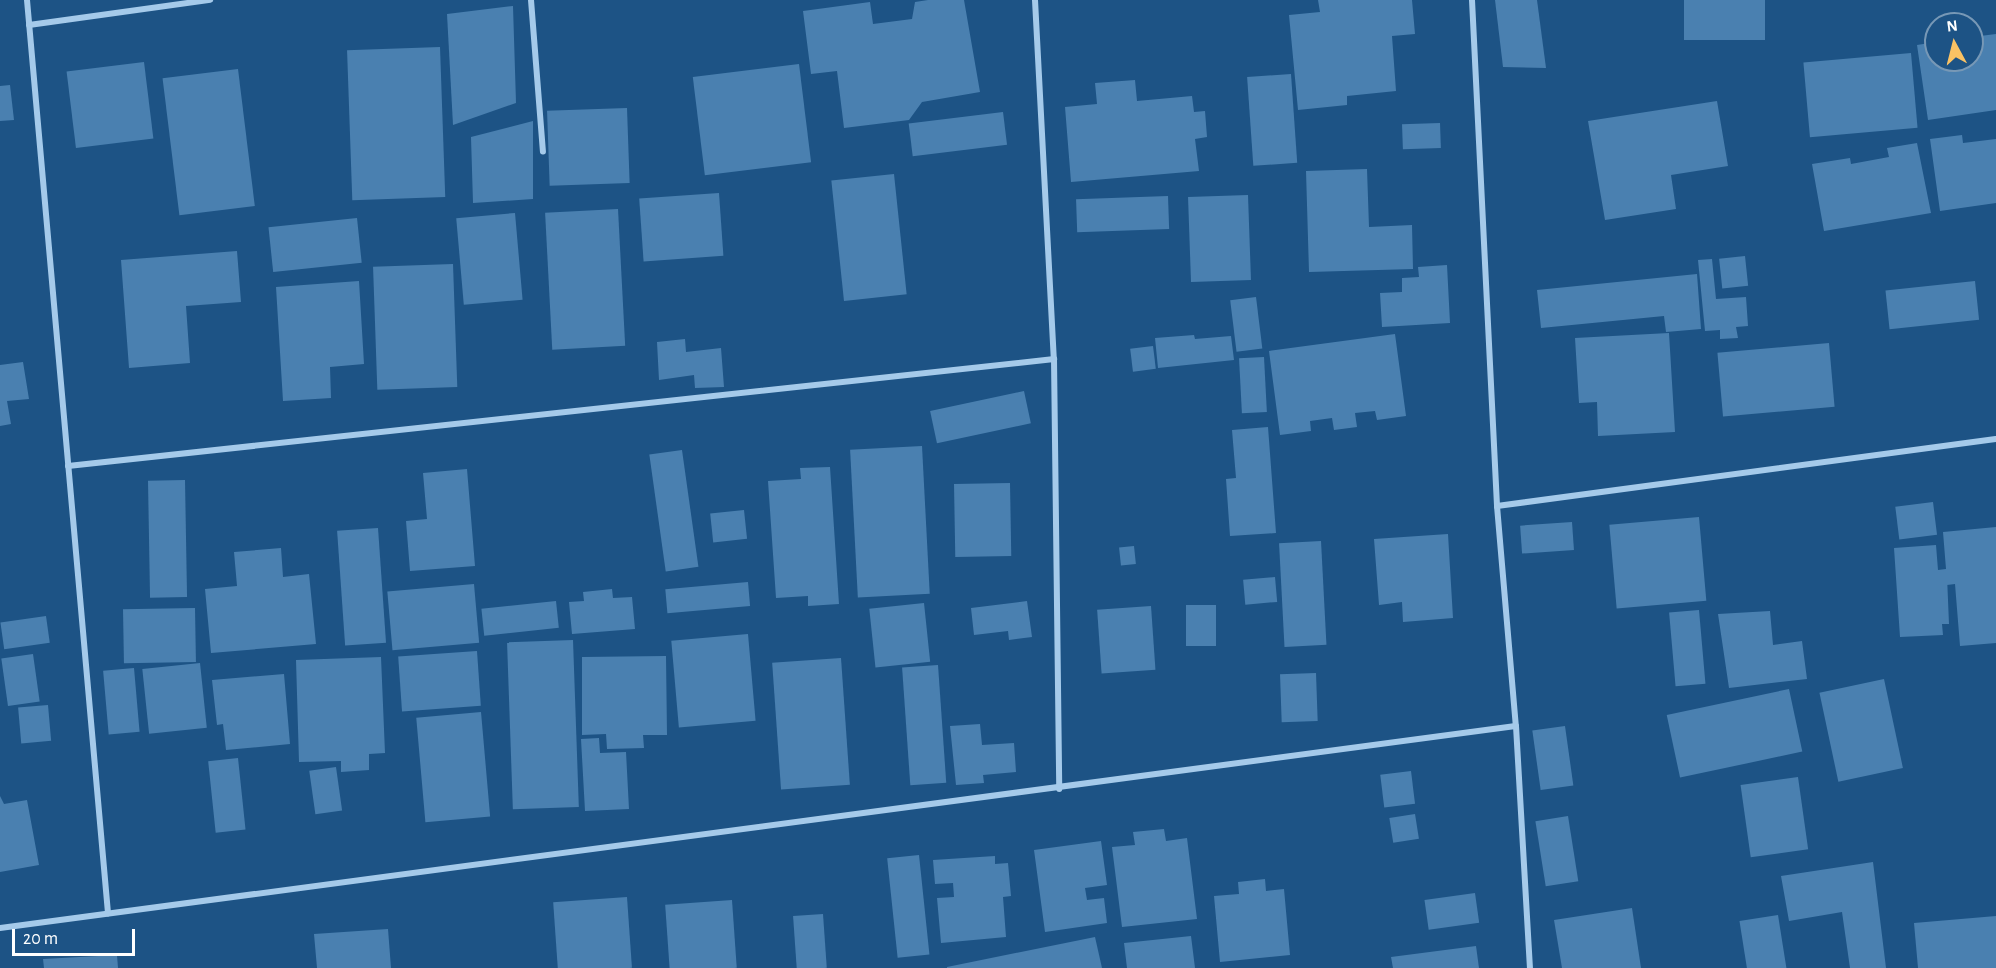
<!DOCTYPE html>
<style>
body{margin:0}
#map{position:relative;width:1996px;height:968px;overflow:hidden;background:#1d5385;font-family:"Alegreya Sans",sans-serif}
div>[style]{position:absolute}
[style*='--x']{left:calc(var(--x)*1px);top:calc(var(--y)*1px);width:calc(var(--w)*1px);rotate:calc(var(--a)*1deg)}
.building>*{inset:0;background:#4a80b0;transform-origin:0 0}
.minor>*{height:6px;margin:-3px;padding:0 3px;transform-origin:3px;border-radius:3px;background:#a5caea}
span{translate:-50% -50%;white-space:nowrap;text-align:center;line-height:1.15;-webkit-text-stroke:6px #1d5385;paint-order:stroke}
.north{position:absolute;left:1924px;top:12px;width:60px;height:60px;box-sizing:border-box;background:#1d5385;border:2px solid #7798b6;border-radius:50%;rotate:353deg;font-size:16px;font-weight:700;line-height:24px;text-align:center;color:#fff}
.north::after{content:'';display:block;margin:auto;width:21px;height:27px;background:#fac264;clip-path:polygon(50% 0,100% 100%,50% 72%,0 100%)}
.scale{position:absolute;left:12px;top:929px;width:123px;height:27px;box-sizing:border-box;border:3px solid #fff;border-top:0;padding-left:8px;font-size:18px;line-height:21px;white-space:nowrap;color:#fff;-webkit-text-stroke:4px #1d5385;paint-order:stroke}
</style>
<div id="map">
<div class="building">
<div style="clip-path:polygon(928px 0,964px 0,980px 92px,922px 102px,909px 120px,844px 128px,837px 71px,811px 74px,803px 11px,870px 2px,873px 24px,912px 19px,915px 2px)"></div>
<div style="clip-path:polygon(1318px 0,1412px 0,1415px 34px,1392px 36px,1396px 91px,1347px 96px,1347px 105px,1298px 110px,1289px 15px,1320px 12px)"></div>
<div style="clip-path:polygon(1495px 0,1537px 0,1546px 68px,1503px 67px)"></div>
<div style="left:1684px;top:0;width:81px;height:40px"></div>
<div style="clip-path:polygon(513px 6px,516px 103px,453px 125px,447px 14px)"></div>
<div style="clip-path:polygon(1996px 34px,1996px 110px,1928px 120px,1917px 45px,1936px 42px,1936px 60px,1972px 60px,1972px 37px)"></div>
<div style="left:440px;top:47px;width:150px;height:93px;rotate:88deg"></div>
<div style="left:1911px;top:53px;width:75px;height:108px;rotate:85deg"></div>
<div style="left:144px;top:62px;width:77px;height:78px;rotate:83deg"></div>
<div style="left:799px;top:64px;width:99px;height:107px;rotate:83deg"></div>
<div style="left:238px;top:69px;width:138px;height:76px;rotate:83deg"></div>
<div style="left:1291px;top:74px;width:89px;height:44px;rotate:86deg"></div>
<div style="clip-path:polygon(1135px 80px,1137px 101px,1192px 96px,1194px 112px,1205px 111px,1207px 137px,1195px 139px,1199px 171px,1071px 182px,1065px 107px,1097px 104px,1095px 83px)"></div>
<div style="clip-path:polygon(10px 85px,14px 120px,0 121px,0 86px)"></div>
<div style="clip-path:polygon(1717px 101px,1728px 166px,1671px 175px,1676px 209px,1605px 220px,1588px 121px)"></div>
<div style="left:627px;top:108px;width:75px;height:80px;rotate:88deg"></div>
<div style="left:1003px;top:112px;width:33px;height:95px;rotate:83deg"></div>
<div style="clip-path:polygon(533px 121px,533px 199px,473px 203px,471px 137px)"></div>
<div style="left:1440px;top:123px;width:25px;height:38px;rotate:88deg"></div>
<div style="clip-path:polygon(1962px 135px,1963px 143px,1996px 139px,1996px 203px,1940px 211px,1930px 139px)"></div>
<div style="clip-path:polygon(1917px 143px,1931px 213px,1824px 231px,1812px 164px,1850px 158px,1851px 164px,1889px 157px,1887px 148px)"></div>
<div style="clip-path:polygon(1367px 169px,1369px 227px,1412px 225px,1413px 269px,1309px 272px,1306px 171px)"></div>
<div style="left:894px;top:174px;width:121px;height:63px;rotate:84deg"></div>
<div style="left:719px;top:193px;width:63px;height:80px;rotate:86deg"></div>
<div style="left:1248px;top:195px;width:85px;height:60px;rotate:88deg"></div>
<div style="left:1168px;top:196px;width:33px;height:92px;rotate:88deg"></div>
<div style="left:618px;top:209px;width:137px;height:73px;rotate:87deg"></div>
<div style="left:515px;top:213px;width:87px;height:59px;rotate:85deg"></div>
<div style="left:357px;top:218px;width:45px;height:89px;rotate:84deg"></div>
<div style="clip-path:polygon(237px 251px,241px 302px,186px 306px,190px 363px,129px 368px,121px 260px)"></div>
<div style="left:1745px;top:256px;width:30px;height:26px;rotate:84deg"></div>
<div style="clip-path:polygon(1712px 259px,1716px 299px,1746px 297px,1748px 326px,1736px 327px,1738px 338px,1720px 339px,1720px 330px,1705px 331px,1698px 260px)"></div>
<div style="left:453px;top:264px;width:123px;height:80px;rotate:88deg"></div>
<div style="clip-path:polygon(1447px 265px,1450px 323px,1382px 327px,1380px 293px,1402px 292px,1402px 278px,1419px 277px,1418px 267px)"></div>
<div style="clip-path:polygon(1697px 274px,1701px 329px,1666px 332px,1664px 316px,1541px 328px,1537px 290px)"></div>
<div style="clip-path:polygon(359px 281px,364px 364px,330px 367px,331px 398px,283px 401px,276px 287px)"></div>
<div style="left:1975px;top:281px;width:39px;height:90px;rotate:84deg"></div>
<div style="left:1256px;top:297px;width:52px;height:26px;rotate:83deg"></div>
<div style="clip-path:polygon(1669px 333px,1675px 432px,1598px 436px,1597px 402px,1579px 403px,1575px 338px)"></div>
<div style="clip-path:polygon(1395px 334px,1406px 416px,1377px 420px,1375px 411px,1355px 413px,1357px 427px,1334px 430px,1332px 418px,1310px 421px,1311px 431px,1280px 435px,1269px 351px)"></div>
<div style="clip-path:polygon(1194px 335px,1195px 339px,1231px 336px,1234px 360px,1158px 368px,1155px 338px)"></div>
<div style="clip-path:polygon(685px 339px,686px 352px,721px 348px,724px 387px,695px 388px,694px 375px,659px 380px,657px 342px)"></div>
<div style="left:1829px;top:343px;width:64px;height:112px;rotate:85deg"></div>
<div style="left:1153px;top:346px;width:23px;height:23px;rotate:83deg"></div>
<div style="left:1264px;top:357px;width:55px;height:25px;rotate:87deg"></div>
<div style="clip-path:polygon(23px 362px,29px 399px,7px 401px,11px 424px,0 426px,0 365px)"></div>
<div style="left:1024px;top:391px;width:33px;height:96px;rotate:78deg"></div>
<div style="clip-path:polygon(1268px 427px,1276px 533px,1230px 536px,1226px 479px,1236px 478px,1232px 430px)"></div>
<div style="left:922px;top:446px;width:148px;height:72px;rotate:87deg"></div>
<div style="left:682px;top:450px;width:118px;height:33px;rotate:82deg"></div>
<div style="clip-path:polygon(830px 467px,839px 604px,808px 606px,808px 596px,776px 598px,768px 481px,801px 479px,800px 468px)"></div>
<div style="clip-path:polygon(467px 469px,475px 566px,410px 571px,406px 521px,427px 519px,423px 473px)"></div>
<div style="left:185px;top:480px;width:117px;height:37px;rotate:89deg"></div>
<div style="left:1010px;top:483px;width:73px;height:56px;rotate:89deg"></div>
<div style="left:1933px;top:502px;width:33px;height:38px;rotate:83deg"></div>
<div style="left:744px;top:510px;width:29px;height:34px;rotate:84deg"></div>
<div style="left:1699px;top:517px;width:84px;height:90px;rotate:85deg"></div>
<div style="left:1572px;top:522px;width:28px;height:52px;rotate:86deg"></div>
<div style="clip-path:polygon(1996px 527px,1996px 643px,1960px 646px,1955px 584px,1947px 585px,1947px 576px,1949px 624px,1942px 624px,1943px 635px,1900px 637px,1894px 548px,1936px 545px,1938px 570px,1946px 569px,1943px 532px)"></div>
<div style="left:378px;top:528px;width:115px;height:41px;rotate:86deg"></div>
<div style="clip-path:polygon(1448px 534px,1453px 618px,1403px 622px,1402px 602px,1379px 605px,1374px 539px)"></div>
<div style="left:1321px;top:541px;width:104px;height:42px;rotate:87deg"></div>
<div style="left:1134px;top:546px;width:18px;height:15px;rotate:84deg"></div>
<div style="clip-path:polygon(281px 548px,283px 577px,309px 574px,316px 644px,211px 653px,205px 589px,237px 586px,234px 552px)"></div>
<div style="left:1275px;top:577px;width:25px;height:32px;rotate:85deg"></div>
<div style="left:748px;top:582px;width:24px;height:83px;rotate:85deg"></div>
<div style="left:474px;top:584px;width:59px;height:87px;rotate:85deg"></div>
<div style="clip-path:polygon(612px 589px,613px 598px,632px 597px,635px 629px,572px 634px,569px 602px,584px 601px,583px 592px)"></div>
<div style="left:556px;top:601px;width:27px;height:75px;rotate:84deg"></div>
<div style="clip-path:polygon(1027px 601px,1032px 637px,1009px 640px,1008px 631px,974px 635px,971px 608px)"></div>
<div style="left:924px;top:603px;width:59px;height:55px;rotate:84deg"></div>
<div style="left:1186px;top:605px;width:30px;height:41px"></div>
<div style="left:1151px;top:606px;width:64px;height:54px;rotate:86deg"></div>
<div style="left:195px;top:608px;width:54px;height:72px;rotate:89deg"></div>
<div style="left:1699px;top:610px;width:74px;height:30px;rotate:85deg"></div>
<div style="clip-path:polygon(1770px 611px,1773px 645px,1802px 641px,1807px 679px,1729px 688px,1718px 614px)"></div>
<div style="left:46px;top:616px;width:27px;height:46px;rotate:82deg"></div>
<div style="left:748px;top:634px;width:87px;height:77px;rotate:85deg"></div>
<div style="left:573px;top:640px;width:167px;height:66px;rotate:88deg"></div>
<div style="left:477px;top:651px;width:55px;height:79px;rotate:86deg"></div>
<div style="left:33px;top:654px;width:48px;height:32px;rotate:82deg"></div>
<div style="clip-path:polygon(666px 656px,667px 735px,643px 735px,644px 748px,607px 749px,606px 734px,582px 735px,582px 657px)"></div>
<div style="clip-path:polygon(381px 657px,385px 753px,369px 754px,369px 770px,341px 772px,341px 761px,299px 762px,296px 660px)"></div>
<div style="left:841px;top:658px;width:127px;height:69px;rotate:86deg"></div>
<div style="left:200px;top:663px;width:65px;height:58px;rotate:84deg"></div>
<div style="left:938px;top:665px;width:118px;height:36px;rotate:86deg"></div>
<div style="left:134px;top:668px;width:64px;height:31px;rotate:85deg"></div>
<div style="left:1316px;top:673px;width:48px;height:36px;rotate:88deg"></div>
<div style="clip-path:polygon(284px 674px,290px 744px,226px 750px,223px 724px,217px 725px,212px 680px)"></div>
<div style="left:1884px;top:679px;width:91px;height:66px;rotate:78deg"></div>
<div style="left:1789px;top:689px;width:64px;height:125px;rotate:78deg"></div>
<div style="left:48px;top:705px;width:36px;height:30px;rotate:85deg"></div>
<div style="left:481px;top:712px;width:105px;height:65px;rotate:85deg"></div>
<div style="clip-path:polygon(980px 724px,982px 745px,1014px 743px,1016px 772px,983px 775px,984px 783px,956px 785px,950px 726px)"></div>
<div style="left:1565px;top:726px;width:60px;height:33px;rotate:82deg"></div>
<div style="clip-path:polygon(599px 738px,600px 753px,626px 752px,629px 809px,585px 811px,581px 739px)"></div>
<div style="left:238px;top:758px;width:72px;height:30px;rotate:84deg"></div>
<div style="left:336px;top:767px;width:44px;height:27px;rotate:82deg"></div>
<div style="left:1411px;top:771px;width:33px;height:31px;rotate:83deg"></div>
<div style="left:1798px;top:777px;width:73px;height:58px;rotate:82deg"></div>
<div style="clip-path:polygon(0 796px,4px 804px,27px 800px,39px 865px,0 872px)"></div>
<div style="left:1415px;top:814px;width:25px;height:26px;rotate:81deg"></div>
<div style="left:1568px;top:816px;width:66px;height:33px;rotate:81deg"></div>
<div style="clip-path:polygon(1164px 829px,1166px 841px,1187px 838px,1197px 919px,1122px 927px,1112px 847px,1135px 845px,1133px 832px)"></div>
<div style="clip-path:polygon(1101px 841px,1107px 885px,1085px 888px,1087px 900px,1104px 898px,1107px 923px,1045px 932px,1034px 850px)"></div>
<div style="left:919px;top:855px;width:100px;height:32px;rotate:84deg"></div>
<div style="clip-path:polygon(995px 856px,995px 864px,1008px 863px,1011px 896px,1003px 897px,1006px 937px,941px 943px,937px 898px,954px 897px,953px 883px,935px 884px,933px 860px)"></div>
<div style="clip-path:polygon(1873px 862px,1886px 968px,1850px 968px,1842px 912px,1789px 921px,1781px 876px)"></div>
<div style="clip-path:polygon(1265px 879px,1266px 891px,1284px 889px,1290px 955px,1220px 962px,1214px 896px,1239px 894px,1238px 882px)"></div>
<div style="left:1475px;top:893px;width:30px;height:51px;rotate:82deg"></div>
<div style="left:627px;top:897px;width:71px;height:74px;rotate:86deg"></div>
<div style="left:732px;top:900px;width:68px;height:67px;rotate:86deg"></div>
<div style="clip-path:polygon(1632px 908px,1641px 968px,1562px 968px,1554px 920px)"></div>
<div style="left:823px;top:914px;width:54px;height:30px;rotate:86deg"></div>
<div style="left:1778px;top:915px;width:54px;height:39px;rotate:81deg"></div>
<div style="clip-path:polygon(1996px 916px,1996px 968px,1918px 968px,1914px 923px)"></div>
<div style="clip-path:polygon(388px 929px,391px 968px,317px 968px,314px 934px)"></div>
<div style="clip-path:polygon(1191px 936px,1195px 968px,1127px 968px,1124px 943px)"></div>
<div style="clip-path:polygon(1095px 937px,1102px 968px,947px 968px,947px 967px)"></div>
<div style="clip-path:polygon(1476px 946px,1479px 968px,1393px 968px,1391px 957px)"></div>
<div style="clip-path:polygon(117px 955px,118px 968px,44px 968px,43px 959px)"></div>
</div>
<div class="minor">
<div style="--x:27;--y:0;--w:917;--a:84.93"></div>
<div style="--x:531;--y:0;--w:152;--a:85.5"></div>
<div style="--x:1035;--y:0;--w:360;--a:87"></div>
<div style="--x:1054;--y:359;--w:430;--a:89.3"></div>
<div style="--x:1472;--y:0;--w:507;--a:87.17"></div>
<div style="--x:1497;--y:506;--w:221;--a:85.1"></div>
<div style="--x:1516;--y:726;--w:242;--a:86.7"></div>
<div style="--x:29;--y:25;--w:183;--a:-7.9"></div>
<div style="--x:68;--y:466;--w:992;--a:-6.19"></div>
<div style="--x:1497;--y:506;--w:503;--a:-7.65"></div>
<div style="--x:0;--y:928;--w:1529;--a:-7.59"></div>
</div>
<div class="north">N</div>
<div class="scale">20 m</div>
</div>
